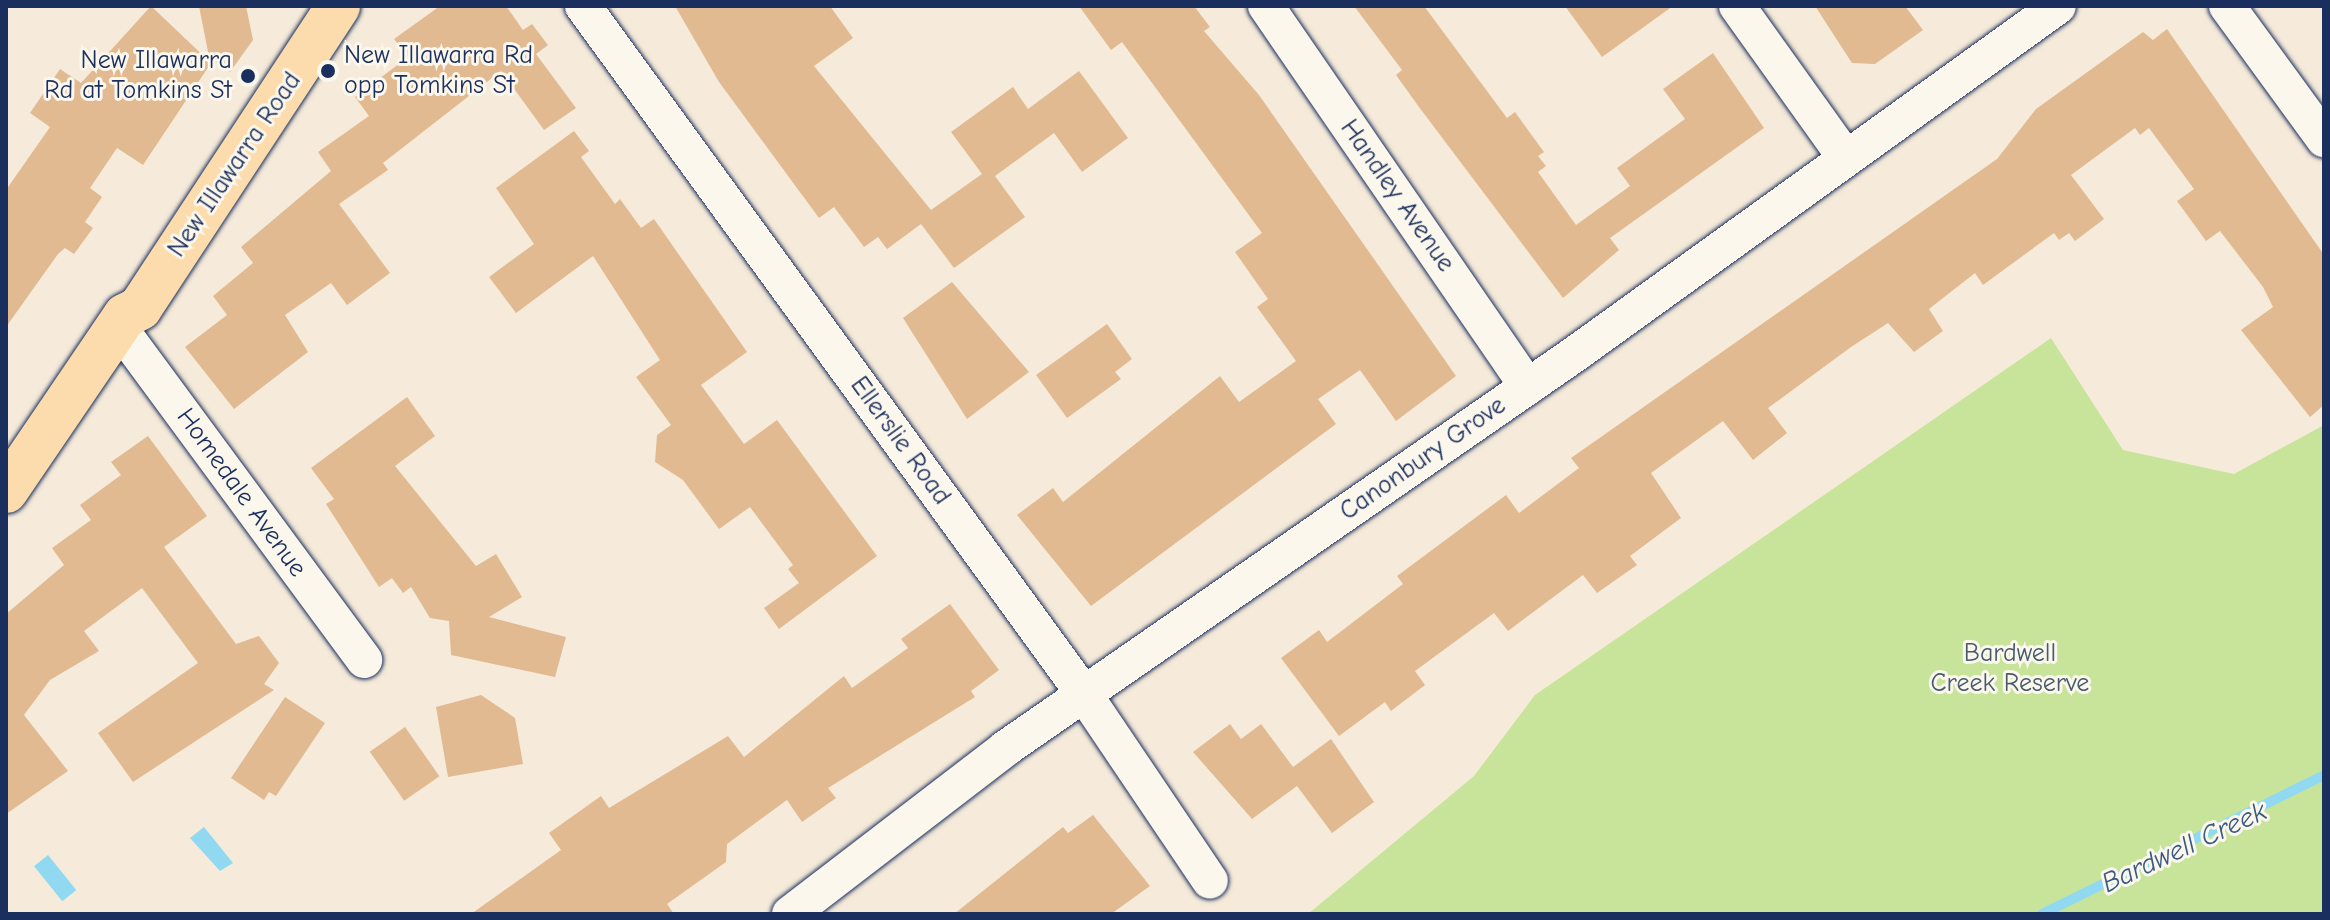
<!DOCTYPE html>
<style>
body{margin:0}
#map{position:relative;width:2330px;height:920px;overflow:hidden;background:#f6ebda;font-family:"Comic Neue",sans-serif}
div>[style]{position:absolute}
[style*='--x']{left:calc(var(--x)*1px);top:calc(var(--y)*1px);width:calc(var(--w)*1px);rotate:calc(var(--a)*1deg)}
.green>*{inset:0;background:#c8e49b}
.water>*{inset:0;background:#90d9f1;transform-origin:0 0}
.stream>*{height:10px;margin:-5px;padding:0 5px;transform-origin:5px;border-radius:5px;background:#90d9f1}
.building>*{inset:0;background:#e1ba92;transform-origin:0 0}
.roads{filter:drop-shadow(0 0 2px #1b2f5e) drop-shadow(0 0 2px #1b2f5e)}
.minor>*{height:36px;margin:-18px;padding:0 18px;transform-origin:18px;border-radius:18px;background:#fbf7ec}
.major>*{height:44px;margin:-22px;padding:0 22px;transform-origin:22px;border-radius:22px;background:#fcdcac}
.dots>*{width:22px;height:22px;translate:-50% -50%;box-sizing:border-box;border:4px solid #fbf7ec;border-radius:50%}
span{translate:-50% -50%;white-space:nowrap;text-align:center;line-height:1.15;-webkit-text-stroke:6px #fbf7ec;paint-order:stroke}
.poi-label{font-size:26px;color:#1b2f5e}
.left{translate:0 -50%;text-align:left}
.right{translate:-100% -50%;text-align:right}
.street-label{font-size:26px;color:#1b2f5e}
.park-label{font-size:26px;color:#465c6d}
.water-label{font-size:28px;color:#385a83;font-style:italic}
.frame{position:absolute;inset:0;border:8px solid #1b2f5e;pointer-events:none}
</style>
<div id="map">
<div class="green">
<div style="clip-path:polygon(2051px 338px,2123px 450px,2234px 474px,2324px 425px,2324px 914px,1308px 914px,1474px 776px,1535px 695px)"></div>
</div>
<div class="water">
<div style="clip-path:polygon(204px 827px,233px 863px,220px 871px,190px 838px)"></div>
<div style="left:48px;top:855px;width:45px;height:18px;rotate:51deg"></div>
</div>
<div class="stream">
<div style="--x:2042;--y:914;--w:314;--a:-26.2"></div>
</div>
<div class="building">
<div style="clip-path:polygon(151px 6px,211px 63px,143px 165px,117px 148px,90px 188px,102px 197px,85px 222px,93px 228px,74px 254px,65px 248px,58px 254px,6px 327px,6px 190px,50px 127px,30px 113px,60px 69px,81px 83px)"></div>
<div style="clip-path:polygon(199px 6px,246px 6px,253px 40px,230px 72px,209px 57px)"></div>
<div style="clip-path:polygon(440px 6px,506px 6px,523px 30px,532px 24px,548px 45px,536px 54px,576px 108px,544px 130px,501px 71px,383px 163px,388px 170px,339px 204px,390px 273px,347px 305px,331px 283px,285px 315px,308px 352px,234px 409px,185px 347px,227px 315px,213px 296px,253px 263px,241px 247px,331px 171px,318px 152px,369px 116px,355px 97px,408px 57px,394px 39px)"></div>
<div style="clip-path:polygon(675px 6px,830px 6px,853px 38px,814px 66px,931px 210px,982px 174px,951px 132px,1013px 87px,1028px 109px,1079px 71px,1128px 138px,1082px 172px,1054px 133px,995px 176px,1025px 217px,954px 268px,921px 224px,887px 249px,878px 237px,864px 247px,834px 207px,819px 218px,719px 82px)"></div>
<div style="clip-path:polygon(1079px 6px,1194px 6px,1210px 27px,1204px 31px,1259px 95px,1456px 376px,1396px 421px,1360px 370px,1318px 399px,1336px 424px,1091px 606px,1017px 515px,1053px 488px,1063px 502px,1220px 376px,1239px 402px,1296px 361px,1257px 307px,1268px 299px,1235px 252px,1262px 233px,1122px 42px,1111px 50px)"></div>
<div style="clip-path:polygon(1354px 6px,1424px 6px,1507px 118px,1515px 112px,1544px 152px,1538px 156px,1546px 166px,1538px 172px,1576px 225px,1630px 186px,1617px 168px,1685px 119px,1663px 89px,1713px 53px,1764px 128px,1610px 238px,1619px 250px,1563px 298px,1419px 107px,1396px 75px,1402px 70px)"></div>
<div style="clip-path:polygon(1565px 6px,1673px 6px,1602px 57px)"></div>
<div style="clip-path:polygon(1815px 6px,1905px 6px,1923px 30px,1875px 64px,1852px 63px)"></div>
<div style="clip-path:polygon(2167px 29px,2324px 255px,2324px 405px,2310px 417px,2241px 330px,2273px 307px,2263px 287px,2220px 231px,2206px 241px,2177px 201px,2194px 189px,2149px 128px,2140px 135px,2135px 128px,2071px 175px,2104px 219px,2075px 241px,2069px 233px,2059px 240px,2054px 233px,1983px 285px,1975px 273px,1929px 309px,1943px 331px,1914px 352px,1888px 323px,1851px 347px,1768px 408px,1787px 433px,1753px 460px,1723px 421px,1651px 473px,1681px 518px,1630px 556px,1637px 565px,1597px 593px,1583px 575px,1508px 631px,1494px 613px,1415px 671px,1425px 685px,1391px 711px,1385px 702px,1339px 736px,1281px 658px,1319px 630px,1327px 642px,1403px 584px,1397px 576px,1506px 495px,1519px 513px,1579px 468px,1571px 458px,1997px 159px,2036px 109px,2143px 32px,2153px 40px)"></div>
<div style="clip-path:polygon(574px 131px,589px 151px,581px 157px,615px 204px,620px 199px,641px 228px,654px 219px,747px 352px,701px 385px,744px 444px,777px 420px,877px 556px,779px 629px,764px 608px,799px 583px,788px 569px,793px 565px,750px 507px,719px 529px,683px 480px,655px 462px,657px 435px,671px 425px,636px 377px,660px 360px,593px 256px,516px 313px,489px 277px,534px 244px,496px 188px)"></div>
<div style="clip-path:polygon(952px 282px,1029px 372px,967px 419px,903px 318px)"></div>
<div style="clip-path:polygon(1107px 324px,1132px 359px,1115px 372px,1121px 379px,1067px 418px,1036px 375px)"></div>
<div style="clip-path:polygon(407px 397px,435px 436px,395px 466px,476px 566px,496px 554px,522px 597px,489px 617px,566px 637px,555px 677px,451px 655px,449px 621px,430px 618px,411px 587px,403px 593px,392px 578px,379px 587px,326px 504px,334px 499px,311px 468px)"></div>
<div style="clip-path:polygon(148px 436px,207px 516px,164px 547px,236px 644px,259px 636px,279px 663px,264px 684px,274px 690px,133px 782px,98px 733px,198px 663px,142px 588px,84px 631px,99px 651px,50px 680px,24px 715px,68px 771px,6px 814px,6px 614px,64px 565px,52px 548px,91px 520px,80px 505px,121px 475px,111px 462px)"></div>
<div style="clip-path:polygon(950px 604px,999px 670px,971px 691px,975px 697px,828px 788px,836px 798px,802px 822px,787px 800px,727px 844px,726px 862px,667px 904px,674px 914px,471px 914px,561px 850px,549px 833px,601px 796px,609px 808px,728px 736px,744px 757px,844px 676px,852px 688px,908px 648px,901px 639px)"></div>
<div style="clip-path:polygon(481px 695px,515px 718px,523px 764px,448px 777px,436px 707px)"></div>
<div style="clip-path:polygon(285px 697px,325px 723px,276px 796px,269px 792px,264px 800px,231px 778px)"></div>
<div style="clip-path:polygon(1230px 724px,1241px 739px,1261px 724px,1293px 767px,1331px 739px,1374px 802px,1332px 833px,1297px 786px,1252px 819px,1193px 752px)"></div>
<div style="left:405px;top:727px;width:60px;height:43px;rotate:55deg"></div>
<div style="clip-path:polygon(1093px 815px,1150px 886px,1111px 914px,954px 914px,1063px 827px,1068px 833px)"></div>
</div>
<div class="roads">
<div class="minor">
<div style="--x:583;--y:6;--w:851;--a:53.94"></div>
<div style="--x:1084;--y:694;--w:225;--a:56"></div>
<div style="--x:1266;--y:6;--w:462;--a:55.5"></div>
<div style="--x:1737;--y:6;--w:187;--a:54.4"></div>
<div style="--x:2227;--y:6;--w:165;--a:53.9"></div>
<div style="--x:118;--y:326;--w:415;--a:53.6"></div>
<div style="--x:790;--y:914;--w:272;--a:-37.5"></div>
<div style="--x:1006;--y:748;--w:692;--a:-34.7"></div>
<div style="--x:1575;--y:354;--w:595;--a:-35.77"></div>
</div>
<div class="major">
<div style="--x:6;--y:491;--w:212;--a:-55.8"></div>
<div style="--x:125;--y:316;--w:17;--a:-28"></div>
<div style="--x:140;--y:308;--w:361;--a:-56.7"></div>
</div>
</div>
<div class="dots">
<div style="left:328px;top:71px;background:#1b2f5e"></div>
<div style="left:248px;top:76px;background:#1b2f5e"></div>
</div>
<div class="poi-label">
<span class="left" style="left:344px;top:71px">New Illawarra Rd<br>opp Tomkins St</span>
<span class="right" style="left:232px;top:76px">New Illawarra<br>Rd at Tomkins St</span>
</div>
<div class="street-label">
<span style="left:235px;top:165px;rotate:-56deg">New Illawarra Road</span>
<span style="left:1397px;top:196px;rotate:55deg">Handley Avenue</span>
<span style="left:900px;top:441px;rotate:54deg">Ellerslie Road</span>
<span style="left:1423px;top:459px;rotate:-35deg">Canonbury Grove</span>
<span style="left:241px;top:493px;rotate:54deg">Homedale Avenue</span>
</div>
<div class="park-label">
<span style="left:2010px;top:669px">Bardwell<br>Creek Reserve</span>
</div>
<div class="water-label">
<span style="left:2184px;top:847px;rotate:-25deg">Bardwell Creek</span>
</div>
<div class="frame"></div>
</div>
